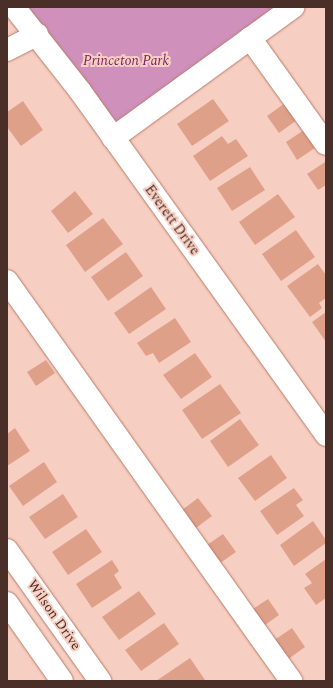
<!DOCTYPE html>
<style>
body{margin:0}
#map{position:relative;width:333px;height:688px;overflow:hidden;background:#f7cfc2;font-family:Spectral,serif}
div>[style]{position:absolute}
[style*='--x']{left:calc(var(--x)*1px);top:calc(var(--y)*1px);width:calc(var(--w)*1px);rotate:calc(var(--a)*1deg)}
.green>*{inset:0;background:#cf90bb}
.building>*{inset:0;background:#dfa08a}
.roads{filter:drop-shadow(0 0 1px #b97d69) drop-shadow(0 0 1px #b97d69)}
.minor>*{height:22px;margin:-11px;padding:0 11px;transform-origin:11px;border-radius:11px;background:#fff}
span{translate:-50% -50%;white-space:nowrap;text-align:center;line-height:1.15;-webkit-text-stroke:4px #f7cfc2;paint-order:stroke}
.park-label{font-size:14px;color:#792464;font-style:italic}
.street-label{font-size:14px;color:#492f27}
.frame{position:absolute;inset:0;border:8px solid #492f27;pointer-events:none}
</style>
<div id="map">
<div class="green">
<div style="clip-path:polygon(15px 7px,293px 7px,113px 138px)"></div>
</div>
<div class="building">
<div style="clip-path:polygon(213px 99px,229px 121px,192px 146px,177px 124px)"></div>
<div style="clip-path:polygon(23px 101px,43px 130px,21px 146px,7px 127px,7px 112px)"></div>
<div style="clip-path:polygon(285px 103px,297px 120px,279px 133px,267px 116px)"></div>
<div style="clip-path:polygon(304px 130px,315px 148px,297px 160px,286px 142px)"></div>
<div style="clip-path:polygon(222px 136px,228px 144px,236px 139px,248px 156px,210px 181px,193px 156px)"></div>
<div style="clip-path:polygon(325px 162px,326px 185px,318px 190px,307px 174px)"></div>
<div style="clip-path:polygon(250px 167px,265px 190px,232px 211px,217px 188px)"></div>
<div style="clip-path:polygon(75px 191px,93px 214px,68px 233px,51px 211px)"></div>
<div style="clip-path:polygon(278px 194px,295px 217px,255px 245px,239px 222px)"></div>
<div style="clip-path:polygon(103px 218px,123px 244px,85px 272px,66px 245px)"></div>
<div style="clip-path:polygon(296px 230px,315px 257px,281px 281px,262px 254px)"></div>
<div style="clip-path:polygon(126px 252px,143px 276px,108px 301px,91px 277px)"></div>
<div style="clip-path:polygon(318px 264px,326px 275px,326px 298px,319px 303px,322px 308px,310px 317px,287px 286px)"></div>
<div style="clip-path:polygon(151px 287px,166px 309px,129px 334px,114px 313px)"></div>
<div style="clip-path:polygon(326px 312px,326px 342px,312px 322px)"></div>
<div style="clip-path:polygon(175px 318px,191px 342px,159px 363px,153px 353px,146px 356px,137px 343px)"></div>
<div style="clip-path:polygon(195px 353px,212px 377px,181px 399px,163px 375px)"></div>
<div style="clip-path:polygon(46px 360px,55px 373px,36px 386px,27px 372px)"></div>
<div style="clip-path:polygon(220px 384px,241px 413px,202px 439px,182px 410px)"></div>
<div style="clip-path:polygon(240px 419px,259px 445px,228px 467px,210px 441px)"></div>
<div style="clip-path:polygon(15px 428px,30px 451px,7px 466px,7px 434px)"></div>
<div style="clip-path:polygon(271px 455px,287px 478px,255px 501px,238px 478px)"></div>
<div style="clip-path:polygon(44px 462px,57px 482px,23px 506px,9px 486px)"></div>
<div style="clip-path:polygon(294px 488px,303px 500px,296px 505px,304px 516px,277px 535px,260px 511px)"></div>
<div style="clip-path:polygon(63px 494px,78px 517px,45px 539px,29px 517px)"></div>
<div style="clip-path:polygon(198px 498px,212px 516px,196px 528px,182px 510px)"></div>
<div style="clip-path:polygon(313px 521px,326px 540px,326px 543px,294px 566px,280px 545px)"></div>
<div style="clip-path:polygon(86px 529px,102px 552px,68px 575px,52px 552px)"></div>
<div style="clip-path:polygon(223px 534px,236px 552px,220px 563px,207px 545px)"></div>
<div style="clip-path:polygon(326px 559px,326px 598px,316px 605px,304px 588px,312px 583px,305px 574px)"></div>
<div style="clip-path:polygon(112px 560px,119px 571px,114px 575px,122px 588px,92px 608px,76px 584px)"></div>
<div style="clip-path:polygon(139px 591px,156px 614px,119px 640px,102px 617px)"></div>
<div style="clip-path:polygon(268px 599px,279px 615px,265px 625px,253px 609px)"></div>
<div style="clip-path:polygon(164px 623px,179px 644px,141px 671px,125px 650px)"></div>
<div style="clip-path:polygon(292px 628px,305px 647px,287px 660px,273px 641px)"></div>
<div style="clip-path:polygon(190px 658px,205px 680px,156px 681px)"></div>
</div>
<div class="roads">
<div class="minor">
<div style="--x:14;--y:7;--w:107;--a:51.8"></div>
<div style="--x:80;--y:91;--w:423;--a:54.4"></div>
<div style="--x:250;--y:38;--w:130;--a:54.4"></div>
<div style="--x:7;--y:50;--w:34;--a:-27"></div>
<div style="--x:113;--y:138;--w:223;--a:-36"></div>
<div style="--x:7;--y:281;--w:491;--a:54.6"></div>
<div style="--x:7;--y:550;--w:161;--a:54.6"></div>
<div style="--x:7;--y:603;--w:95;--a:54.8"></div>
</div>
</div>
<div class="park-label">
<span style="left:126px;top:61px">Princeton Park</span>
</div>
<div class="street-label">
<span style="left:172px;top:220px;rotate:54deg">Everett Drive</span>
<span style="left:54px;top:615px;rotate:55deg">Wilson Drive</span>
</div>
<div class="frame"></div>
</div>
